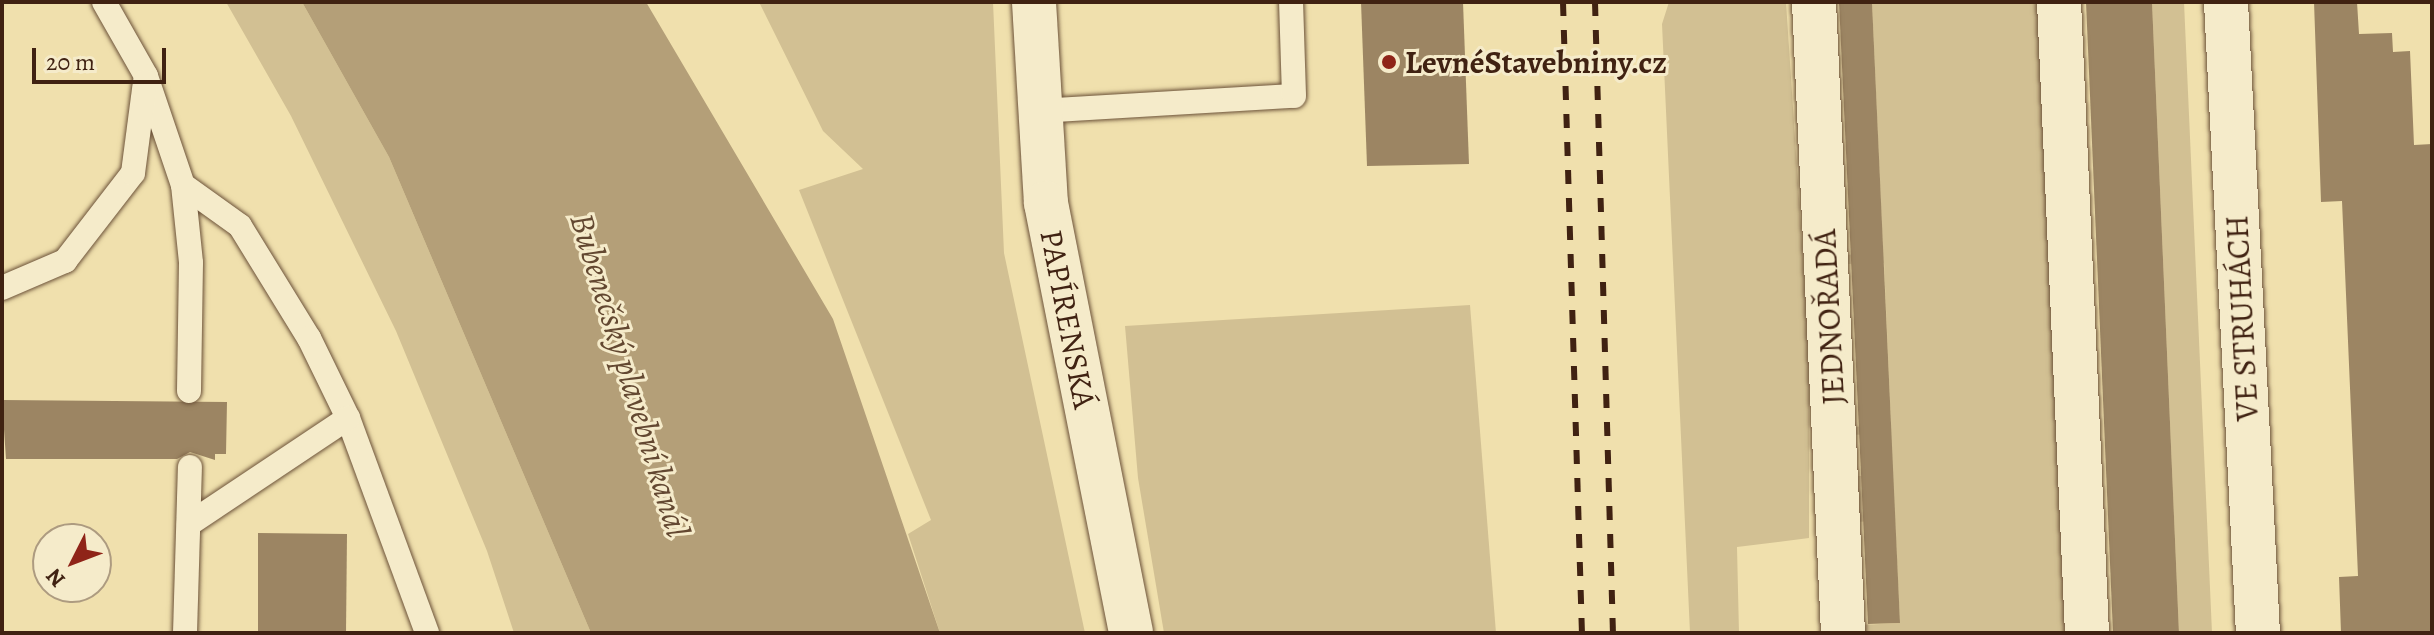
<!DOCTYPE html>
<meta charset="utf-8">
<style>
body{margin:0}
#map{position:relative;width:2434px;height:635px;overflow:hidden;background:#f0e0ad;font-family:Alegreya,serif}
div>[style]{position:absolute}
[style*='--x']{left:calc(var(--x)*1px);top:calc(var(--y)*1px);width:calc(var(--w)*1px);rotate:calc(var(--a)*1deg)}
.green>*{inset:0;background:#d2c093}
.water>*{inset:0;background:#b49f78}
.building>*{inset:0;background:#9c8563}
.roads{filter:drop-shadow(0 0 2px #6c5239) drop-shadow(0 0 2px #6c5239)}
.lane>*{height:24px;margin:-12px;padding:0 12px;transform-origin:12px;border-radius:12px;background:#f5ebca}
.street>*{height:44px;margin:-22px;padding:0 22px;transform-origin:22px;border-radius:22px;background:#f5ebca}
.secondary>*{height:44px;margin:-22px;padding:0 22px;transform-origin:22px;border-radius:22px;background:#f5ebca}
.rail>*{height:6px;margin-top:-3px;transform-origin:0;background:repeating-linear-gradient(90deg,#402212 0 14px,transparent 0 28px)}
.dots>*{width:22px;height:22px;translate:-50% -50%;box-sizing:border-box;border:4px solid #f5ebca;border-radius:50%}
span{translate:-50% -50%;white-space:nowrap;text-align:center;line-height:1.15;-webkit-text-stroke:6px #f5ebca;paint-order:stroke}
.poi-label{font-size:32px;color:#402212;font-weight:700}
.left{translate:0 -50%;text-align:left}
.street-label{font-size:32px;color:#402212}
.water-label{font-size:34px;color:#634831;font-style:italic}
.frame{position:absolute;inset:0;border:4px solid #402212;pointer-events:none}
.north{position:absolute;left:32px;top:523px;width:80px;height:80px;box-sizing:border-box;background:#f5ebca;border:2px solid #ad9b80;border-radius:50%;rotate:228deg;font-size:22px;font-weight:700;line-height:32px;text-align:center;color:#402212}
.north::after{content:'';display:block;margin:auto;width:28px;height:36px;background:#8f2418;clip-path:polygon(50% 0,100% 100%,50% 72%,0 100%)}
.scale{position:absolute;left:32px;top:48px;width:134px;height:36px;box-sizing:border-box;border:4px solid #402212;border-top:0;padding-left:10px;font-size:24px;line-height:28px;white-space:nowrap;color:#402212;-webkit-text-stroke:6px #f5ebca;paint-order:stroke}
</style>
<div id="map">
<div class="green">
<div style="clip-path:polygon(226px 2px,302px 2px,389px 157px,591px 633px,514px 633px,487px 551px,396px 331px,291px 116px)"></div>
<div style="clip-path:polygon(759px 2px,993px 2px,1004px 253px,1085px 633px,940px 633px,908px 534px,931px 520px,799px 190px,863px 169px,823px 131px)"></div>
<div style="clip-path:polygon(1669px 2px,1786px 2px,1809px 350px,1809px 538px,1737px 547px,1739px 633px,1690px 633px,1662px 24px)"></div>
<div style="clip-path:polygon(evenodd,1872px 2px,2043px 2px,2072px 633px,1852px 633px,1845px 255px,1883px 253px,1872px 2px,1884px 263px,1891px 425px,1852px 427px,1846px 264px,1884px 263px,1872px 2px,1872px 434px,1873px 476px,1853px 476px,1851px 435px,1872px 434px,1872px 2px,1895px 520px,1900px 623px,1859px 625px,1855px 522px,1895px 520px)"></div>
<div style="clip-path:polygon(2152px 2px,2184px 2px,2212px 633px,2179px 633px)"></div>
<div style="clip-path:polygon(1470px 305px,1496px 633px,1164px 633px,1138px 478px,1125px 326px)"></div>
</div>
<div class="water">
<div style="clip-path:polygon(302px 2px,646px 2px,833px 319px,940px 633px,591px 633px,389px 157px)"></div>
</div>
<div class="building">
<div style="clip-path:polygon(1361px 2px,1463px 2px,1469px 164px,1367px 166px)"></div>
<div style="clip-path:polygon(1839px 2px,1872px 2px,1900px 623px,1868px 624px)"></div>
<div style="clip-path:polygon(2086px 2px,2152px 2px,2179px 633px,2113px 633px)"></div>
<div style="clip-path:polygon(2314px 2px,2357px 2px,2359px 34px,2392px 33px,2393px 52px,2410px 51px,2414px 145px,2432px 144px,2432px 633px,2341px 633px,2339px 577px,2358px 576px,2350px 388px,2342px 201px,2321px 202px)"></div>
<div style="clip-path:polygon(2px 400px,227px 402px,226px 454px,215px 454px,215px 460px,190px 452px,177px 459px,6px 459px)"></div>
<div style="clip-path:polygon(258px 533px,347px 534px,346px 633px,258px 633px)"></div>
</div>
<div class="roads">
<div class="lane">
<div style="--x:104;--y:2;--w:85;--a:60.4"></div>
<div style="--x:146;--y:76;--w:115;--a:71.3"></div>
<div style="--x:183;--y:185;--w:78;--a:84.1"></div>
<div style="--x:191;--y:263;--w:128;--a:90.9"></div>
<div style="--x:1038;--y:111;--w:256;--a:-3.4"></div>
<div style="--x:1294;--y:96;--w:94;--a:-91.8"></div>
<div style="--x:183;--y:185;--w:70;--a:35.7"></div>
<div style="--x:240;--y:226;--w:132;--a:58.4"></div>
<div style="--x:309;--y:338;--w:89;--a:64"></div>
<div style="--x:348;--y:418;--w:229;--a:69.8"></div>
<div style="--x:2;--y:288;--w:69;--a:-23.2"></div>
<div style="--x:65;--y:261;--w:111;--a:-52.3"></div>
<div style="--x:133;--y:173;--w:92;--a:-82.5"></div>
<div style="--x:189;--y:524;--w:191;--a:-33.7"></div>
<div style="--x:185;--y:633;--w:166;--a:-88.3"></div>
</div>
<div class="street">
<div style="--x:1814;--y:2;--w:632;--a:87.37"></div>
<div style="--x:2059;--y:2;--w:632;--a:87.46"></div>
<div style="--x:2226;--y:2;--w:632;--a:87.1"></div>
</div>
<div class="secondary">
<div style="--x:1034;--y:2;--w:201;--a:86.6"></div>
<div style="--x:1046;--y:203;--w:438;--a:78.8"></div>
</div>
</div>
<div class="rail">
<div style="--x:1563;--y:2;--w:631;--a:88.28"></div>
<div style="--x:1595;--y:2;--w:631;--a:88.37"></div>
</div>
<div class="dots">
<div style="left:1389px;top:62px;background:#8f2418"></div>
</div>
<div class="poi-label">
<span class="left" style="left:1405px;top:62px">LevnéStavebniny.cz</span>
</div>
<div class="street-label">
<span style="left:1829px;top:317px;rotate:-93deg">JEDNOŘADÁ</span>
<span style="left:2242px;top:318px;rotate:-93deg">VE STRUHÁCH</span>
<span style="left:1068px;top:319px;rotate:79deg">PAPÍRENSKÁ</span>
</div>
<div class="water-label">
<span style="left:630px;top:375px;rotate:73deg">Bubenečský plavební kanál</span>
</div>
<div class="frame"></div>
<div class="north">N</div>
<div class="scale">20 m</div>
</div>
